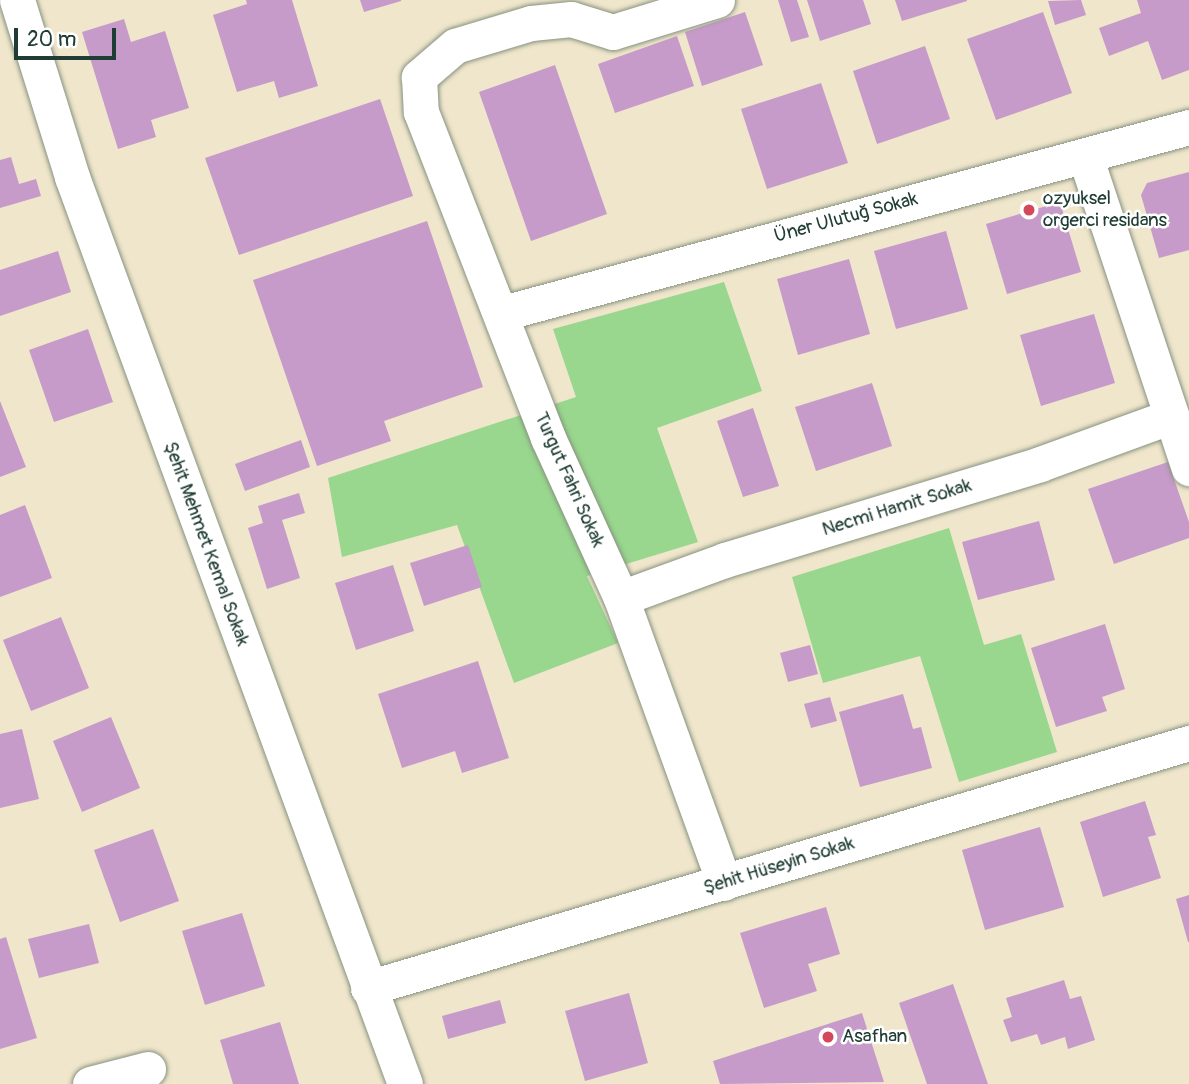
<!DOCTYPE html>
<meta charset="utf-8">
<style>
body{margin:0}
#map{position:relative;width:1189px;height:1084px;overflow:hidden;background:#efe6cb;font-family:Pangolin,sans-serif}
div>[style]{position:absolute}
[style*='--x']{left:calc(var(--x)*1px);top:calc(var(--y)*1px);width:calc(var(--w)*1px);rotate:calc(var(--a)*1deg)}
.green>*{inset:0;background:#98d78d}
.building>*{inset:0;background:#c69bc9}
.roads{filter:drop-shadow(0 0 2px #879280) drop-shadow(0 0 2px #879280)}
.minor>*{height:35px;margin:-17.5px;padding:0 17.5px;transform-origin:17.5px;border-radius:17.5px;background:#fff}
.dots>*{width:19px;height:19px;translate:-50% -50%;box-sizing:border-box;border:4px solid #fff;border-radius:50%}
span{translate:-50% -50%;white-space:nowrap;text-align:center;line-height:1.15;-webkit-text-stroke:5px #fff;paint-order:stroke}
.poi-label{font-size:19px;color:#1f3d34}
.left{translate:0 -50%;text-align:left}
.street-label{font-size:19px;color:#1f3d34}
.scale{position:absolute;left:14px;top:28px;width:102px;height:32px;box-sizing:border-box;border:4px solid #1f3d34;border-top:0;padding-left:9px;font-size:21px;line-height:24px;white-space:nowrap;color:#1f3d34;-webkit-text-stroke:5px #fff;paint-order:stroke}
</style>
<div id="map">
<div class="green">
<div style="clip-path:polygon(724px 282px,762px 391px,657px 428px,698px 542px,587px 576px,618px 643px,514px 683px,457px 525px,342px 557px,328px 478px,576px 397px,553px 329px)"></div>
<div style="clip-path:polygon(949px 528px,984px 645px,1021px 634px,1057px 752px,959px 782px,920px 656px,823px 683px,792px 577px)"></div>
</div>
<div class="building">
<div style="clip-path:polygon(246px 0,292px 0,318px 86px,279px 98px,274px 81px,237px 92px,213px 15px,247px 4px)"></div>
<div style="clip-path:polygon(360px 0,401px 0,401px 1px,364px 12px)"></div>
<div style="clip-path:polygon(778px 0,797px 0,809px 37px,791px 42px)"></div>
<div style="clip-path:polygon(807px 0,863px 0,871px 24px,820px 41px)"></div>
<div style="clip-path:polygon(895px 0,967px 0,967px 1px,902px 21px)"></div>
<div style="clip-path:polygon(1081px 0,1086px 15px,1055px 25px,1048px 1px)"></div>
<div style="clip-path:polygon(1137px 0,1189px 0,1189px 70px,1162px 80px,1148px 41px,1109px 56px,1099px 28px,1141px 13px)"></div>
<div style="clip-path:polygon(745px 12px,763px 65px,702px 86px,685px 32px)"></div>
<div style="clip-path:polygon(1043px 12px,1072px 93px,996px 120px,967px 39px)"></div>
<div style="clip-path:polygon(124px 19px,131px 42px,165px 31px,189px 108px,151px 120px,156px 137px,118px 149px,82px 32px)"></div>
<div style="clip-path:polygon(677px 36px,694px 86px,615px 113px,598px 64px)"></div>
<div style="clip-path:polygon(925px 46px,950px 119px,877px 144px,853px 71px)"></div>
<div style="clip-path:polygon(555px 65px,607px 214px,531px 241px,479px 92px)"></div>
<div style="clip-path:polygon(821px 83px,848px 163px,767px 189px,741px 109px)"></div>
<div style="clip-path:polygon(380px 99px,413px 196px,239px 255px,205px 158px)"></div>
<div style="clip-path:polygon(11px 157px,19px 184px,36px 179px,41px 196px,0 208px,0 160px)"></div>
<div style="clip-path:polygon(1189px 172px,1189px 250px,1159px 258px,1141px 195px,1147px 183px)"></div>
<div style="clip-path:polygon(1060px 202px,1081px 272px,1007px 294px,986px 224px)"></div>
<div style="clip-path:polygon(427px 221px,483px 387px,384px 421px,391px 441px,317px 466px,253px 280px)"></div>
<div style="clip-path:polygon(946px 231px,968px 309px,896px 329px,874px 251px)"></div>
<div style="clip-path:polygon(58px 251px,71px 292px,0 316px,0 270px)"></div>
<div style="clip-path:polygon(849px 259px,870px 334px,798px 355px,777px 279px)"></div>
<div style="clip-path:polygon(1094px 314px,1115px 383px,1041px 406px,1020px 335px)"></div>
<div style="clip-path:polygon(88px 329px,113px 402px,54px 422px,29px 350px)"></div>
<div style="clip-path:polygon(872px 383px,892px 446px,816px 471px,795px 407px)"></div>
<div style="clip-path:polygon(0 401px,26px 467px,0 477px)"></div>
<div style="clip-path:polygon(753px 408px,779px 486px,743px 497px,717px 421px)"></div>
<div style="clip-path:polygon(301px 440px,310px 467px,245px 491px,235px 464px)"></div>
<div style="clip-path:polygon(1168px 462px,1189px 522px,1189px 538px,1114px 564px,1088px 489px)"></div>
<div style="clip-path:polygon(299px 493px,305px 513px,282px 520px,300px 578px,267px 589px,248px 528px,263px 523px,258px 506px)"></div>
<div style="clip-path:polygon(25px 505px,52px 578px,0 597px,0 515px)"></div>
<div style="clip-path:polygon(1039px 521px,1055px 580px,978px 600px,962px 542px)"></div>
<div style="clip-path:polygon(468px 545px,482px 587px,424px 606px,410px 563px)"></div>
<div style="clip-path:polygon(393px 565px,414px 631px,356px 650px,335px 583px)"></div>
<div style="clip-path:polygon(61px 617px,89px 688px,31px 711px,3px 640px)"></div>
<div style="clip-path:polygon(1105px 624px,1125px 689px,1102px 697px,1107px 711px,1056px 727px,1031px 648px)"></div>
<div style="clip-path:polygon(810px 645px,818px 674px,788px 682px,780px 653px)"></div>
<div style="clip-path:polygon(478px 661px,509px 758px,462px 773px,455px 751px,402px 768px,378px 694px)"></div>
<div style="clip-path:polygon(903px 694px,913px 729px,921px 727px,932px 768px,860px 787px,839px 712px)"></div>
<div style="clip-path:polygon(830px 697px,837px 721px,811px 728px,804px 704px)"></div>
<div style="clip-path:polygon(111px 717px,140px 788px,82px 812px,53px 741px)"></div>
<div style="clip-path:polygon(22px 729px,39px 799px,0 808px,0 734px)"></div>
<div style="clip-path:polygon(1145px 801px,1156px 835px,1148px 837px,1161px 878px,1103px 897px,1080px 822px)"></div>
<div style="clip-path:polygon(1040px 827px,1064px 907px,985px 930px,962px 850px)"></div>
<div style="clip-path:polygon(153px 829px,179px 901px,120px 922px,94px 850px)"></div>
<div style="clip-path:polygon(1189px 895px,1189px 942px,1188px 942px,1176px 899px)"></div>
<div style="clip-path:polygon(826px 907px,840px 954px,808px 964px,817px 991px,764px 1008px,740px 933px)"></div>
<div style="clip-path:polygon(242px 913px,265px 986px,205px 1005px,182px 931px)"></div>
<div style="clip-path:polygon(89px 924px,99px 963px,39px 978px,28px 939px)"></div>
<div style="clip-path:polygon(6px 937px,37px 1038px,0 1049px,0 939px)"></div>
<div style="clip-path:polygon(1064px 980px,1070px 999px,1081px 996px,1095px 1040px,1068px 1049px,1065px 1037px,1041px 1045px,1037px 1034px,1011px 1042px,1003px 1020px,1012px 1017px,1006px 998px)"></div>
<div style="clip-path:polygon(953px 984px,988px 1084px,927px 1084px,899px 1003px)"></div>
<div style="clip-path:polygon(629px 993px,648px 1063px,585px 1081px,565px 1011px)"></div>
<div style="clip-path:polygon(500px 1000px,506px 1023px,448px 1039px,442px 1016px)"></div>
<div style="clip-path:polygon(862px 1013px,884px 1082px,720px 1084px,713px 1061px)"></div>
<div style="clip-path:polygon(280px 1022px,299px 1084px,233px 1084px,220px 1040px)"></div>
</div>
<div class="roads">
<div class="minor">
<div style="--x:17;--y:0;--w:185;--a:72.7"></div>
<div style="--x:72;--y:177;--w:966;--a:69.84"></div>
<div style="--x:717;--y:0;--w:109;--a:162.9"></div>
<div style="--x:613;--y:32;--w:44;--a:-162.8"></div>
<div style="--x:571;--y:19;--w:40;--a:174.3"></div>
<div style="--x:531;--y:23;--w:79;--a:163.2"></div>
<div style="--x:455;--y:46;--w:48;--a:139.3"></div>
<div style="--x:419;--y:77;--w:35;--a:87"></div>
<div style="--x:421;--y:112;--w:350;--a:68.7"></div>
<div style="--x:548;--y:438;--w:176;--a:65.5"></div>
<div style="--x:621;--y:598;--w:303;--a:70.1"></div>
<div style="--x:1085;--y:156;--w:329;--a:71.6"></div>
<div style="--x:503;--y:313;--w:711;--a:-15.17"></div>
<div style="--x:621;--y:598;--w:111;--a:-20.1"></div>
<div style="--x:725;--y:560;--w:329;--a:-16.9"></div>
<div style="--x:1040;--y:464;--w:140;--a:-20"></div>
<div style="--x:368;--y:988;--w:857;--a:-16.62"></div>
<div style="--x:90;--y:1084;--w:60;--a:-14.5"></div>
</div>
</div>
<div class="dots">
<div style="left:1029px;top:210px;background:#d1495b"></div>
<div style="left:828px;top:1037px;background:#d1495b"></div>
</div>
<div class="poi-label">
<span class="left" style="left:1043px;top:210px">ozyuksel<br>orgerci residans</span>
<span class="left" style="left:842px;top:1037px">Asafhan</span>
</div>
<div class="street-label">
<span style="left:846px;top:218px;rotate:-15deg">Üner Ulutuğ Sokak</span>
<span style="left:569px;top:480px;rotate:66deg">Turgut Fahri Sokak</span>
<span style="left:897px;top:508px;rotate:-17deg">Necmi Hamit Sokak</span>
<span style="left:206px;top:544px;rotate:70deg">Şehit Mehmet Kemal Sokak</span>
<span style="left:779px;top:866px;rotate:-17deg">Şehit Hüseyin Sokak</span>
</div>
<div class="scale">20 m</div>
</div>
